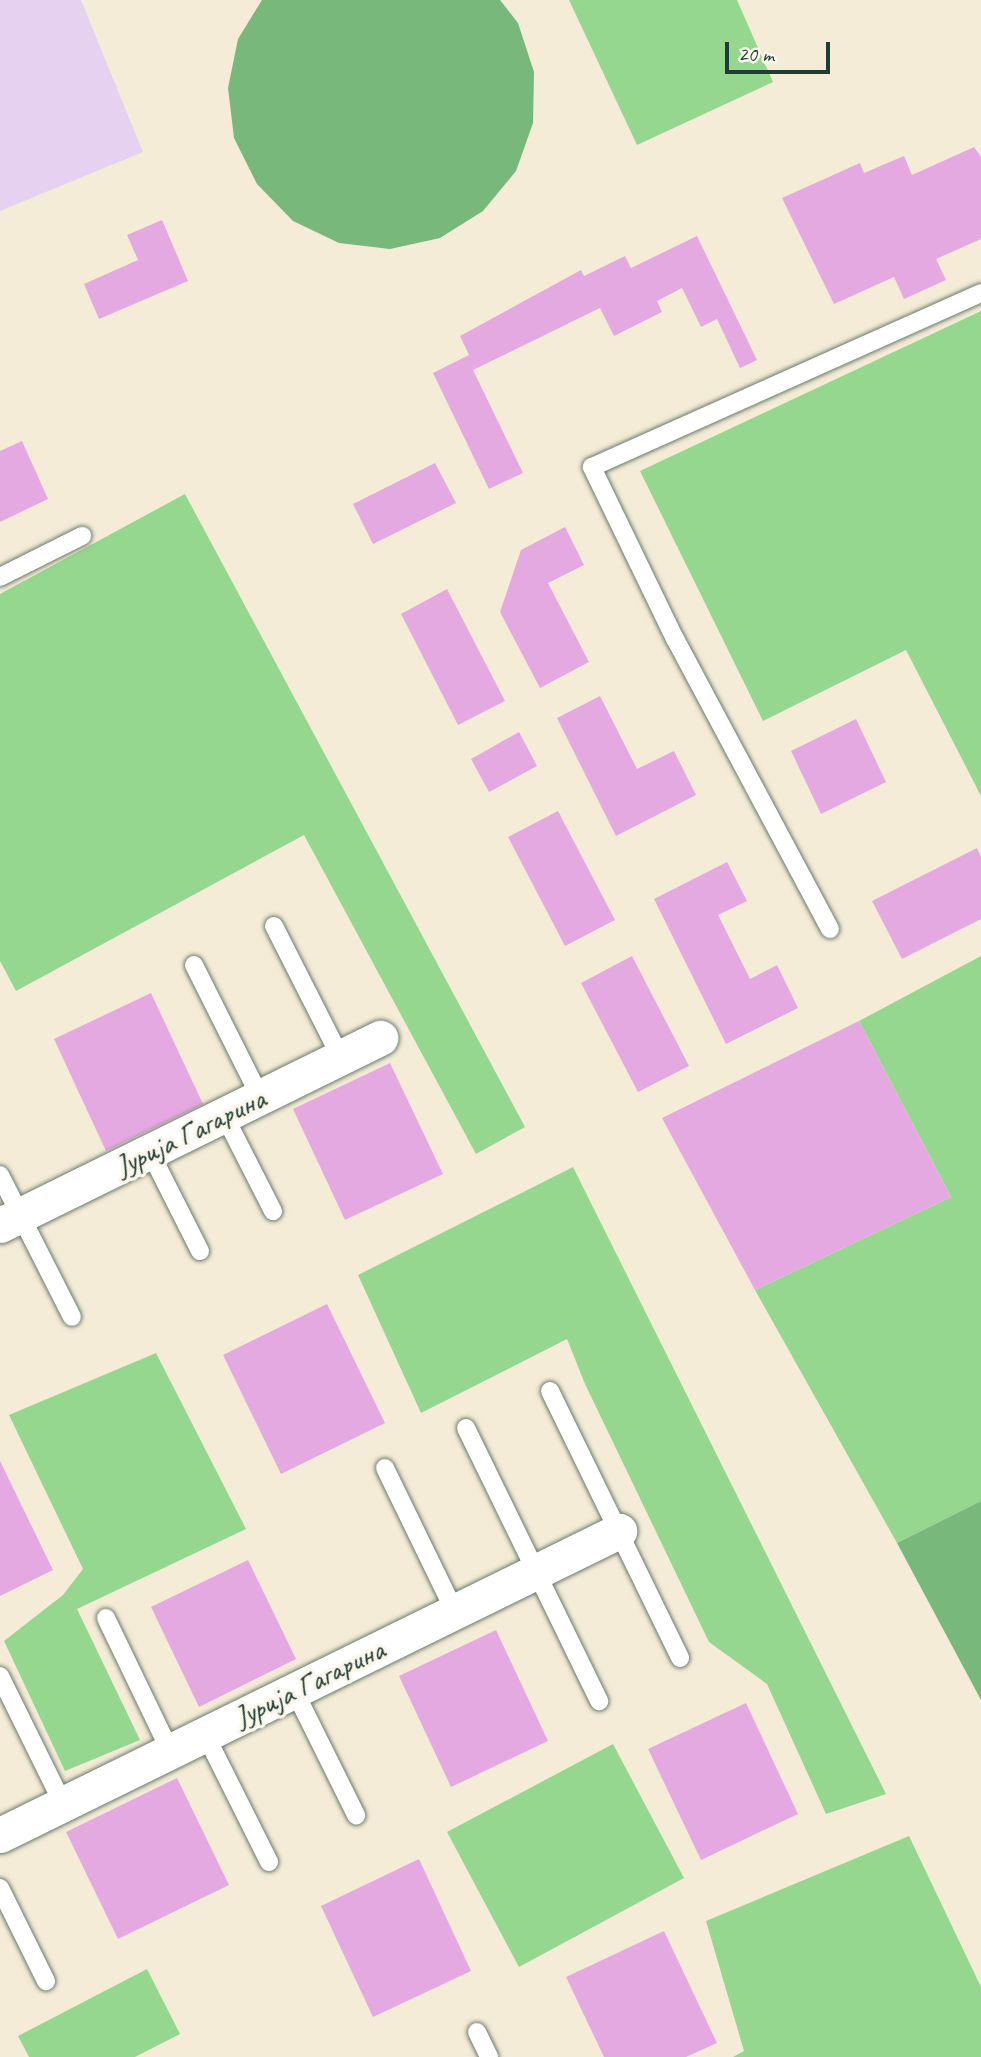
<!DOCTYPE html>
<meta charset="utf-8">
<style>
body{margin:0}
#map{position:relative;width:981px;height:2057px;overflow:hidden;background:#f4ecd6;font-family:Caveat,sans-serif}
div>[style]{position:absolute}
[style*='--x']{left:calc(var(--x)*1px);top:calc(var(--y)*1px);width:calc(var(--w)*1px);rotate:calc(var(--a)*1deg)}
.built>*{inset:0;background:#e6d2f0}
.green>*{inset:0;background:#95d78f}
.forest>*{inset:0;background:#78b87a}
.building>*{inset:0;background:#e5a9e2}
.roads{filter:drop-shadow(0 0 2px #6a7a6d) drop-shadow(0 0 2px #6a7a6d)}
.lane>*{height:18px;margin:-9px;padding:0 9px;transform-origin:9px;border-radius:9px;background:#fff}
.street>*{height:35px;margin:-17.5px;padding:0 17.5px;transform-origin:17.5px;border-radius:17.5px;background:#fff}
span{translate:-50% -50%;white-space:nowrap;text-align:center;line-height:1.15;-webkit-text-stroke:7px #fbf7ec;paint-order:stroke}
.street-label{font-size:30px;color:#1f3d34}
.scale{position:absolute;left:725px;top:42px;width:105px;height:32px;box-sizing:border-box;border:4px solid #1f3d34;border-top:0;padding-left:9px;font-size:21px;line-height:24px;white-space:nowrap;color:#1f3d34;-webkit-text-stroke:5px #fbf7ec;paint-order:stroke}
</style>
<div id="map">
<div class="built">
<div style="clip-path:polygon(0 0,81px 0,143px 152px,0 211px)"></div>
</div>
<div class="green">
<div style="clip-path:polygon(569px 0,737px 0,773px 82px,637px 145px)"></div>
<div style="clip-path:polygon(981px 311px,981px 796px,906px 650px,763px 721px,640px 471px)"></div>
<div style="clip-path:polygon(185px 494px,525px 1127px,476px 1154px,304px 835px,16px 991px,0 961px,0 594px)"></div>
<div style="clip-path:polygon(981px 956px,981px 1501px,897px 1543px,755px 1290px,951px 1197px,859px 1021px)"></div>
<div style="clip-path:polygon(573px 1167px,886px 1794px,826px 1814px,767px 1684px,709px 1642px,585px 1384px,567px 1339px,421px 1413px,358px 1275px)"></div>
<div style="clip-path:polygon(156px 1353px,246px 1529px,77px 1609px,140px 1740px,65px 1771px,4px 1641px,63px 1595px,83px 1569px,9px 1415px)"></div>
<div style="clip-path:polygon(613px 1744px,684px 1878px,519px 1967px,447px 1832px)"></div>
<div style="clip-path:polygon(909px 1836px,981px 1987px,981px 2057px,733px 2057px,744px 2051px,706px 1921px)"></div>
<div style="clip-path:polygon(147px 1969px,180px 2034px,135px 2057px,29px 2057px,18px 2036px)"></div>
</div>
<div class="forest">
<div style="clip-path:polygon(262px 0,500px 0,518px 23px,534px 72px,533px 123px,516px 171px,483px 211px,440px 238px,390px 249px,339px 243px,293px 221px,257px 184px,234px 138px,228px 88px,238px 39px)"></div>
<div style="clip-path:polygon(981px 1501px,981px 1700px,897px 1543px)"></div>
</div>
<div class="building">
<div style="clip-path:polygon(974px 147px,981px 157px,981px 239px,936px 259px,946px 280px,904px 299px,894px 277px,834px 304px,782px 198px,860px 163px,864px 173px,904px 156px,912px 175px)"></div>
<div style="clip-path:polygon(162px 220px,188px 281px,99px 319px,84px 284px,138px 260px,127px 235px)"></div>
<div style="clip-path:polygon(697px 236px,757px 360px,740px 368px,717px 319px,701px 327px,682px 288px,657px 301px,662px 312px,614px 336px,600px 308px,473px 370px,523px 473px,489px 489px,433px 373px,469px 355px,460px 336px,581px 270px,584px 276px,625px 256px,631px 268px)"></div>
<div style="clip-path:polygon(22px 441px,48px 499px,0 522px,0 451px)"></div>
<div style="clip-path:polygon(435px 463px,456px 503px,373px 544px,353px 504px)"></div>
<div style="clip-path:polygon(565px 527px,584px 565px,548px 583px,589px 662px,540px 688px,500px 612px,521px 550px)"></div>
<div style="clip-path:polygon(447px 589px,505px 701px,458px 725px,401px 614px)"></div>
<div style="clip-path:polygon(600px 696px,637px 769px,674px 751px,696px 795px,616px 836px,557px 718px)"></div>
<div style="clip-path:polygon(856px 719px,886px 782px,821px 814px,791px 751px)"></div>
<div style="clip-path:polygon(519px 732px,537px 766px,489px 792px,471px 759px)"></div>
<div style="clip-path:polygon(558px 811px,615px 920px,565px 946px,508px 837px)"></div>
<div style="clip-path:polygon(977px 848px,981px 857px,981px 919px,902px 959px,872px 901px)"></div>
<div style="clip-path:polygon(727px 862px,747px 901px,718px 915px,750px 979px,777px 965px,798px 1008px,726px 1044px,654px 899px)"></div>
<div style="clip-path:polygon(632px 956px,689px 1066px,638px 1092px,581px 983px)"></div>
<div style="clip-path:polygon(151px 993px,203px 1104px,106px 1151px,54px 1039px)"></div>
<div style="clip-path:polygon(859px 1021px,951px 1197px,755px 1290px,662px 1118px)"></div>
<div style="clip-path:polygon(390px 1063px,443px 1174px,345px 1220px,293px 1109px)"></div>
<div style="clip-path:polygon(327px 1304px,385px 1423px,281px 1474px,223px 1355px)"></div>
<div style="clip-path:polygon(0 1461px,53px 1570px,0 1596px)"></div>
<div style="clip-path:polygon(248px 1560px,296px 1659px,199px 1707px,151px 1607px)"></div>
<div style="clip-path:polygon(496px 1630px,548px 1741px,451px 1787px,399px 1676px)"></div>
<div style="clip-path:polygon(746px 1703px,798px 1814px,701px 1860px,648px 1749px)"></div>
<div style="clip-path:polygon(177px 1778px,229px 1885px,118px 1939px,66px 1832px)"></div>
<div style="clip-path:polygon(419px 1859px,471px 1971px,373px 2017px,321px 1906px)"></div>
<div style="clip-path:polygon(664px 1931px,717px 2043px,686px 2057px,604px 2057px,566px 1977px)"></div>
</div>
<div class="roads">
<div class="lane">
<div style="--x:0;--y:577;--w:92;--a:-26.6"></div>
<div style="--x:274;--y:926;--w:148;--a:63.1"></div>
<div style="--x:830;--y:929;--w:329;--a:-118.1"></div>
<div style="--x:675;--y:639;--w:191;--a:-115.8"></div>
<div style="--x:592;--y:467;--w:426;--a:-24.1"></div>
<div style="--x:194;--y:965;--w:148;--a:63.4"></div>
<div style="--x:224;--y:1115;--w:108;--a:63"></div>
<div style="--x:150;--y:1152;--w:111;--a:63.2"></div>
<div style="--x:0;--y:1175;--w:159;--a:63.1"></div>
<div style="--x:550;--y:1391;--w:297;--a:64"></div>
<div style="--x:466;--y:1428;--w:304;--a:64"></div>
<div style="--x:385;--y:1468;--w:160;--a:64.1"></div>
<div style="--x:106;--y:1618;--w:148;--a:64.3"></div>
<div style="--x:0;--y:1676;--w:143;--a:63.8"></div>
<div style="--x:294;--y:1690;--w:140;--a:63.6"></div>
<div style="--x:205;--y:1734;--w:143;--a:63.4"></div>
<div style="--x:0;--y:1888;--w:104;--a:63.7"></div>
<div style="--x:477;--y:2032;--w:28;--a:64"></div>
</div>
<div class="street">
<div style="--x:0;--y:1225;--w:424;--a:-26.2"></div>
<div style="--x:0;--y:1835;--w:690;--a:-26.16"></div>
</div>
</div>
<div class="street-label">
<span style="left:190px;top:1132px;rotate:-26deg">Јурија Гагарина</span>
<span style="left:309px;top:1683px;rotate:-26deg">Јурија Гагарина</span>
</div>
<div class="scale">20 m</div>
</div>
